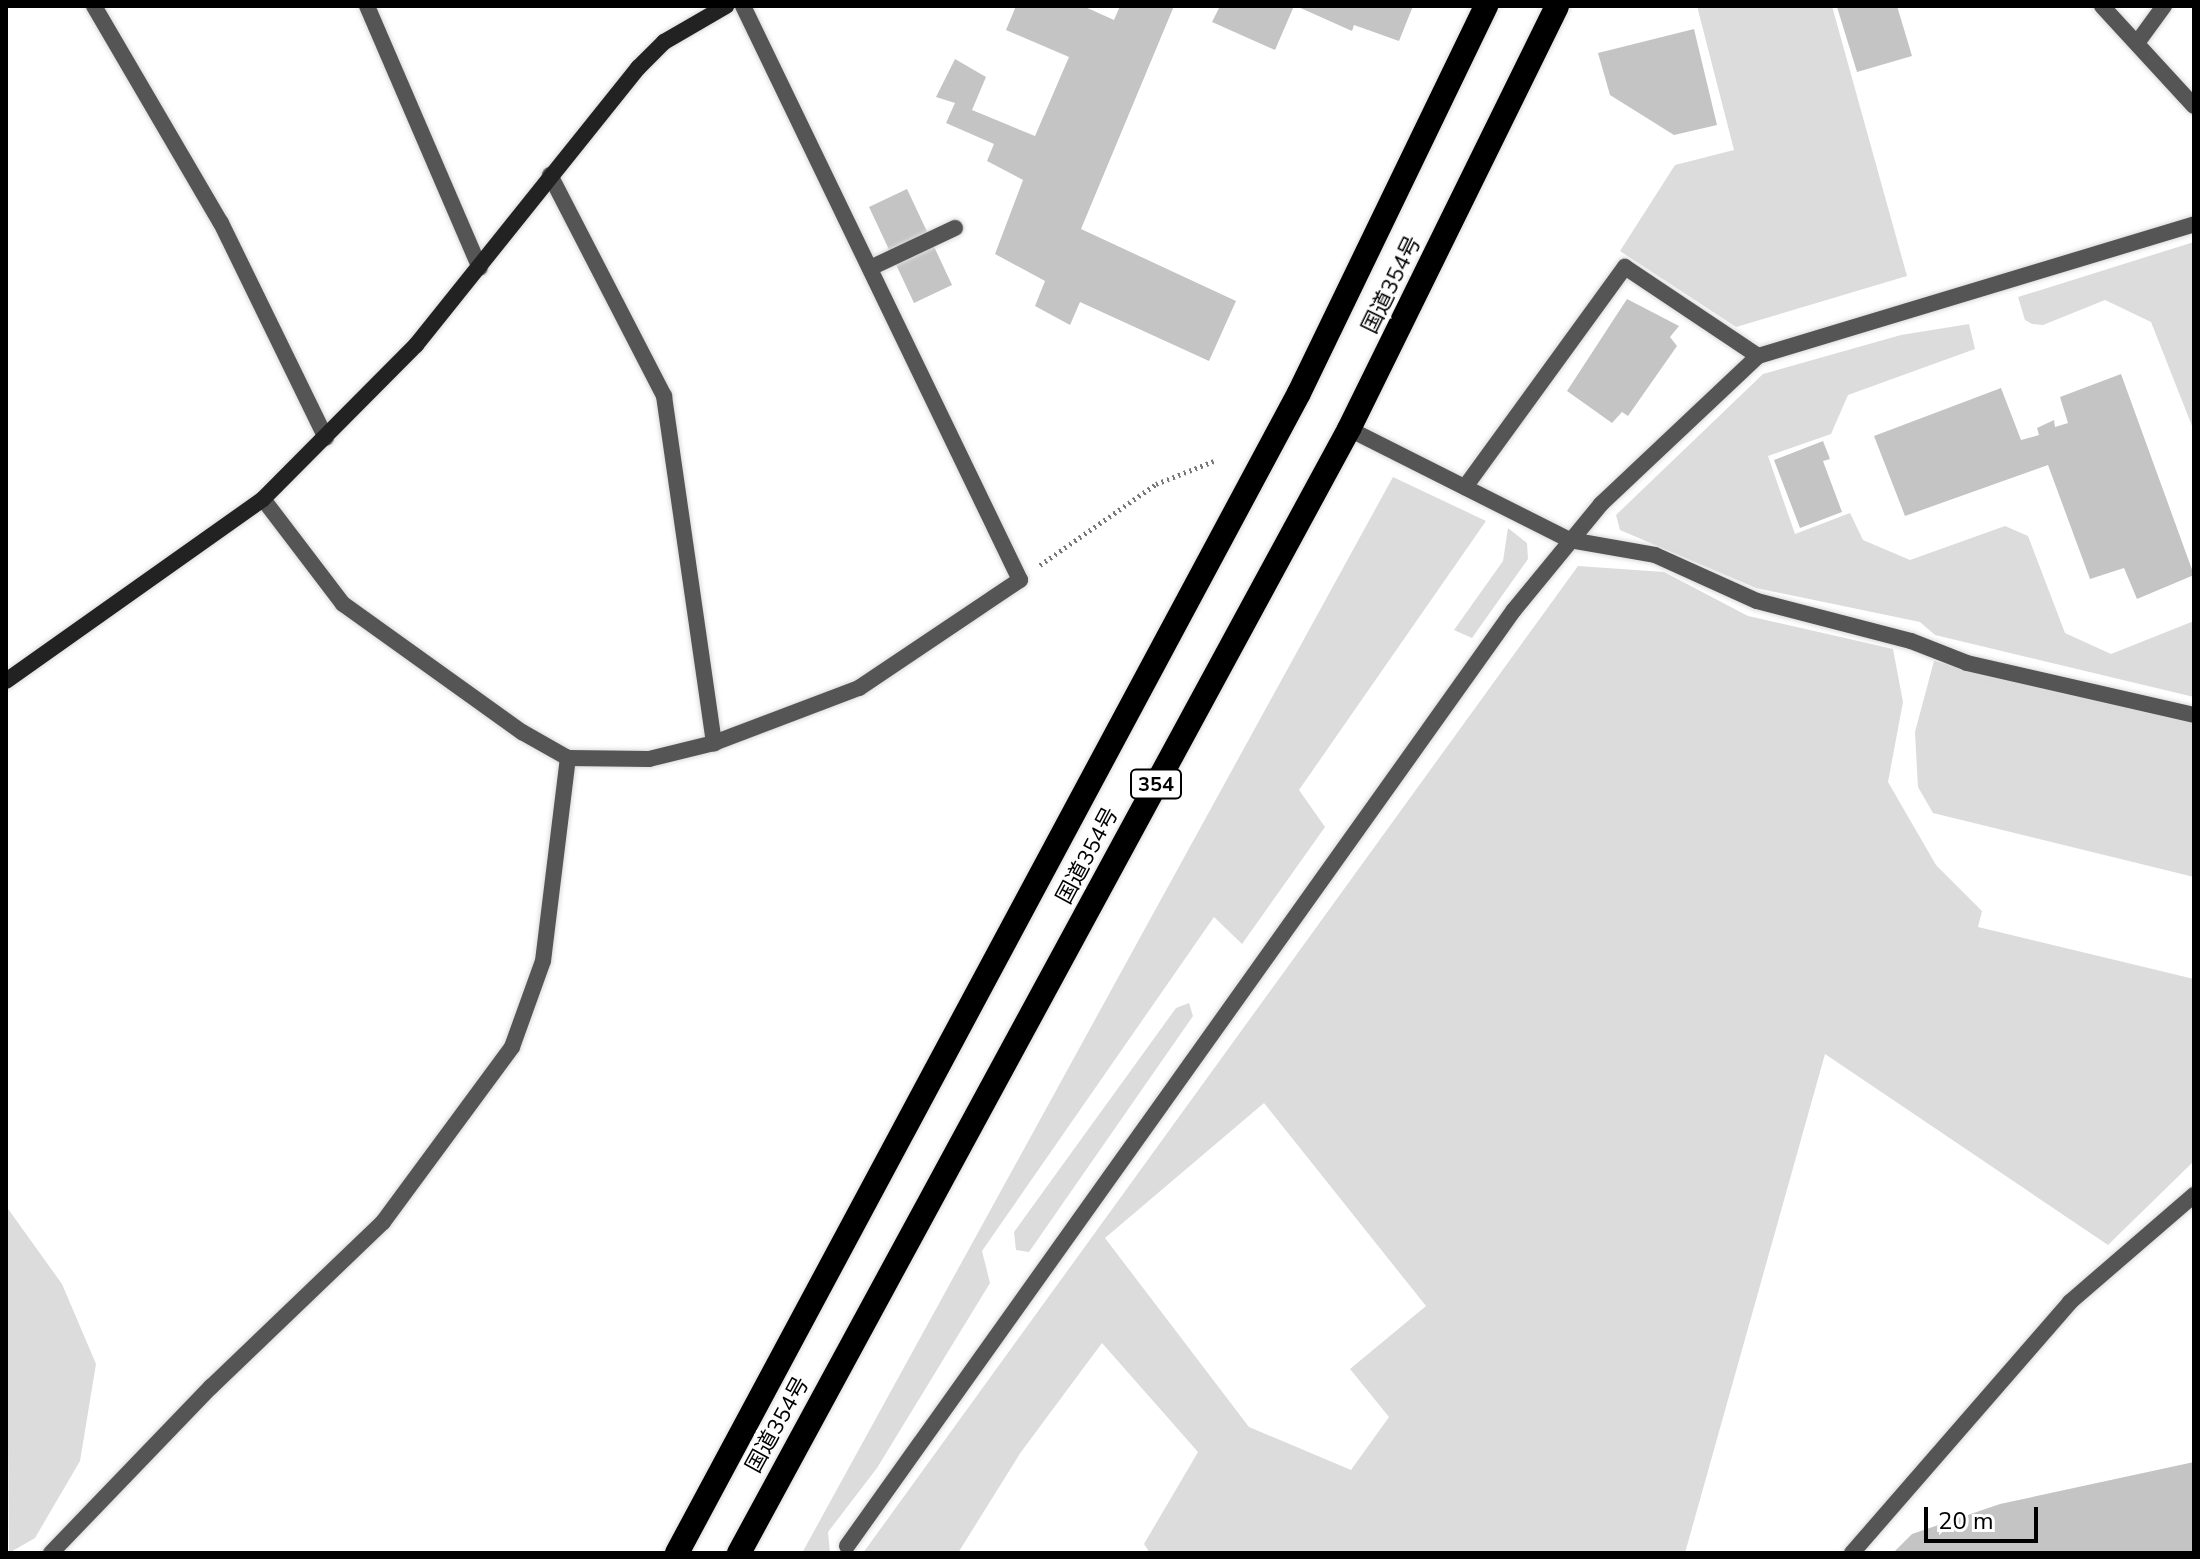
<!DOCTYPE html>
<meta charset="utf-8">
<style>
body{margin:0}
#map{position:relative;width:2200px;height:1559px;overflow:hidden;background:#fff;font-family:"Nunito Sans","Noto Sans JP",sans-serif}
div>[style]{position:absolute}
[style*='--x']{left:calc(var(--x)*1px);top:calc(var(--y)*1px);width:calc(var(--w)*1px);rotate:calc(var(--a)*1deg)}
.green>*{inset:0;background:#dcdcdc}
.building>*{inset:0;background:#c4c4c4}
.path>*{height:5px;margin-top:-2.5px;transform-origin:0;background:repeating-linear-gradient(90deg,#777 0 2px,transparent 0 6px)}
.roads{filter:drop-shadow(0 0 2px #dbdbdb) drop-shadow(0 0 2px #dbdbdb)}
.lane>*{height:16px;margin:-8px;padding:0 8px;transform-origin:8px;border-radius:8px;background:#555}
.street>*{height:16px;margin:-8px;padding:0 8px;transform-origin:8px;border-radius:8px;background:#555}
.secondary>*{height:16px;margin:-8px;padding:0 8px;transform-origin:8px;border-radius:8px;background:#222}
.highway>*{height:24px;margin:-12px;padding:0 12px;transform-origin:12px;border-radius:12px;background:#000}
span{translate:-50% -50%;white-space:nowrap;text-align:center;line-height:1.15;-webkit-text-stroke:7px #fff;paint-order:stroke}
.shield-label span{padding:2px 6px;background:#fff;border:2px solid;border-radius:6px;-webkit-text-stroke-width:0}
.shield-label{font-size:20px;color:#000;font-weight:700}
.street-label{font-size:22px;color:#000}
.frame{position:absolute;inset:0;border:8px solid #000;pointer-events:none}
.scale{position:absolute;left:1924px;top:1507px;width:114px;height:36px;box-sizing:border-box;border:4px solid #000;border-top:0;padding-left:10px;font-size:24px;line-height:28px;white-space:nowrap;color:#000;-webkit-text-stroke:6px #fff;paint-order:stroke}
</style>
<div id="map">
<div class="green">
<div style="clip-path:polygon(1697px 6px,1832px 6px,1907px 276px,1736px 327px,1620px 251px,1675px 165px,1734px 150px)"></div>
<div style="clip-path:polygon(2194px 242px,2194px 431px,2151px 322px,2105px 300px,2043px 325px,2032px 324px,2025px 320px,2018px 297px)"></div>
<div style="clip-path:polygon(1969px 324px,1975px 349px,1848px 395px,1831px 434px,1768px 456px,1795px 534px,1850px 513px,1863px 540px,1910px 560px,2005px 526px,2028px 536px,2065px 633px,2111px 654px,2194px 621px,2194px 697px,1935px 635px,1920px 622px,1756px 588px,1620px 530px,1616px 515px,1763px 374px,1901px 335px)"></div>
<div style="clip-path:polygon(1393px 477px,1486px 521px,1299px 790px,1325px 827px,1242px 944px,1214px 917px,982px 1251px,990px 1283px,877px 1468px,828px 1532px,830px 1553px,802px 1553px)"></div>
<div style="clip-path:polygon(1508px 528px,1527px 543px,1528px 559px,1472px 638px,1454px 630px,1503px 561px)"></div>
<div style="clip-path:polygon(evenodd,1578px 566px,1664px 572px,1748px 616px,1893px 649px,1903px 702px,1888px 782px,1936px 865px,1982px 911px,1978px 927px,2194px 979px,2194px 1161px,2108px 1245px,1825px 1054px,1685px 1553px,1150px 1553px,1144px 1544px,1198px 1452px,1102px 1343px,1021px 1452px,958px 1553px,863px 1553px,1578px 566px,1264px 1103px,1426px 1306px,1350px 1369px,1389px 1417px,1351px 1470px,1249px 1427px,1105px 1238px,1264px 1103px)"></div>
<div style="clip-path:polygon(1934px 661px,2194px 721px,2194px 877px,1933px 813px,1918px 787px,1915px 732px)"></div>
<div style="clip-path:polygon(1189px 1003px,1193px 1016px,1029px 1252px,1016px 1250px,1014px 1232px,1176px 1008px)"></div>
<div style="clip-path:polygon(6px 1206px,62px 1284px,96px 1364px,80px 1461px,35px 1538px,9px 1553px)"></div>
</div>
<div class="building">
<div style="clip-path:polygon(1016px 6px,1083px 6px,1114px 20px,1120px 6px,1174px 6px,1081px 229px,1236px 301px,1209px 361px,1080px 302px,1070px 325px,1035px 306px,1045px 281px,995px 254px,1023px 180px,987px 161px,994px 144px,946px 123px,955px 103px,936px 97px,955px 59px,986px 77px,972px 110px,1035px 136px,1069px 57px,1006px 30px)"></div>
<div style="clip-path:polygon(1220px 6px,1294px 6px,1275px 50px,1212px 22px)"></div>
<div style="clip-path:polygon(1296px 6px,1413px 6px,1399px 41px,1354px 25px,1352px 31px)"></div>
<div style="clip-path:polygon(1897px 6px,1912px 56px,1857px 72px,1837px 7px)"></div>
<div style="clip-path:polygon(1694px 29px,1717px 125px,1674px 135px,1610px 95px,1598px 53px)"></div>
<div style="clip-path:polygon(907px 189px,952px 285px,914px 303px,869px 207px)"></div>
<div style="clip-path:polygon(1627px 299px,1679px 326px,1670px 337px,1677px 346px,1628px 416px,1622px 412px,1612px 423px,1567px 391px)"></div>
<div style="clip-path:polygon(2121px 374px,2194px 575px,2137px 599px,2124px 568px,2090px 579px,2048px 465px,1905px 516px,1874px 436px,2001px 388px,2021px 440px,2039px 435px,2037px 428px,2054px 420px,2055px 427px,2068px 423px,2060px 397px)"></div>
<div style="clip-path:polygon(1823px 441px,1830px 459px,1823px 461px,1842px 512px,1800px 528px,1774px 460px)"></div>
<div style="clip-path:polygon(2194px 1462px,2194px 1553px,1893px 1553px,1912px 1534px,2000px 1504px)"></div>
</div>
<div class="path">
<div style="--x:1040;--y:565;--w:141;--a:-34.9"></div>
<div style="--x:1156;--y:484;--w:62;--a:-21.6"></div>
</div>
<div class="roads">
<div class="lane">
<div style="--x:870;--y:268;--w:94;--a:-25.2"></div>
<div style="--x:1465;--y:487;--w:272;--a:-54"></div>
<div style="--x:1625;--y:267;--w:160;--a:33.8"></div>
</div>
<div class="street">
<div style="--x:94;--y:6;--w:251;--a:59.7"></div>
<div style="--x:221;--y:223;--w:239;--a:64"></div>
<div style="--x:367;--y:6;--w:285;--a:66.7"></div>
<div style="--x:2102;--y:6;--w:136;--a:47.4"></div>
<div style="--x:2137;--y:43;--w:46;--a:-53.9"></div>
<div style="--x:550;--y:175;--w:249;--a:62.7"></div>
<div style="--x:664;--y:396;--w:351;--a:81.8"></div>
<div style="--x:1349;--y:429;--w:247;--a:26.7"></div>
<div style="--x:1570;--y:540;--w:86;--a:10"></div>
<div style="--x:1655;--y:555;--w:112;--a:24.3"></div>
<div style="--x:1757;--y:601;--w:159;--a:14.6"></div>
<div style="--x:1911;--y:641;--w:60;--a:21.4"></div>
<div style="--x:1967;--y:663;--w:233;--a:12.9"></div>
<div style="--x:263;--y:499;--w:132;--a:52.7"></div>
<div style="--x:343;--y:604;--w:220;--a:35.6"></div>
<div style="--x:522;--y:732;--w:53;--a:29.5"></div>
<div style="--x:568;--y:758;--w:81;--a:0.7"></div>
<div style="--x:649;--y:759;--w:67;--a:-13.8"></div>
<div style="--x:714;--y:743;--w:155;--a:-20.8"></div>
<div style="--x:859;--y:688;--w:194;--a:-33.9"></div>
<div style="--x:1020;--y:580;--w:637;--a:-115.76"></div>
<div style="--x:847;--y:1546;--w:1149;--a:-54.53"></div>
<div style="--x:1514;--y:610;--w:137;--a:-50.6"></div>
<div style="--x:1601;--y:504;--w:216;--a:-43.3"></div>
<div style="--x:1758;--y:356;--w:456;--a:-16.8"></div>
<div style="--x:51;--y:1553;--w:231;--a:-46.1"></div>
<div style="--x:211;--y:1387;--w:238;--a:-43.8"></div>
<div style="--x:383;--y:1222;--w:217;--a:-53.6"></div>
<div style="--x:512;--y:1047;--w:91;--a:-70.2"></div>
<div style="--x:543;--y:961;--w:205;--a:-83"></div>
<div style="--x:1852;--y:1553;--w:332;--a:-49"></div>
<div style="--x:2070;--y:1302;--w:164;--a:-40.8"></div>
</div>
<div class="secondary">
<div style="--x:6;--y:681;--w:315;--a:-35.3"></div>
<div style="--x:263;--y:499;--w:217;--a:-45.2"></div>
<div style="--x:416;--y:345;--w:355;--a:-51.3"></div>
<div style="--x:638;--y:68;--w:37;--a:-45"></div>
<div style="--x:664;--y:42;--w:72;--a:-30.1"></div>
</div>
<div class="highway">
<div style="--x:677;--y:1553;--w:1316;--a:-61.8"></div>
<div style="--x:1299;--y:393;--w:430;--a:-64.2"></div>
<div style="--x:739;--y:1553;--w:1279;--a:-61.51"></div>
<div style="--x:1349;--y:429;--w:471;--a:-63.8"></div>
</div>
</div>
<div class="shield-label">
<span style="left:1156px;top:784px">354</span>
</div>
<div class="street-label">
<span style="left:1392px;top:285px;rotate:-64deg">国道354号</span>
<span style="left:1088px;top:856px;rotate:-62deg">国道354号</span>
<span style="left:778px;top:1425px;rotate:-61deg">国道354号</span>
</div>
<div class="frame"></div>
<div class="scale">20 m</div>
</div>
